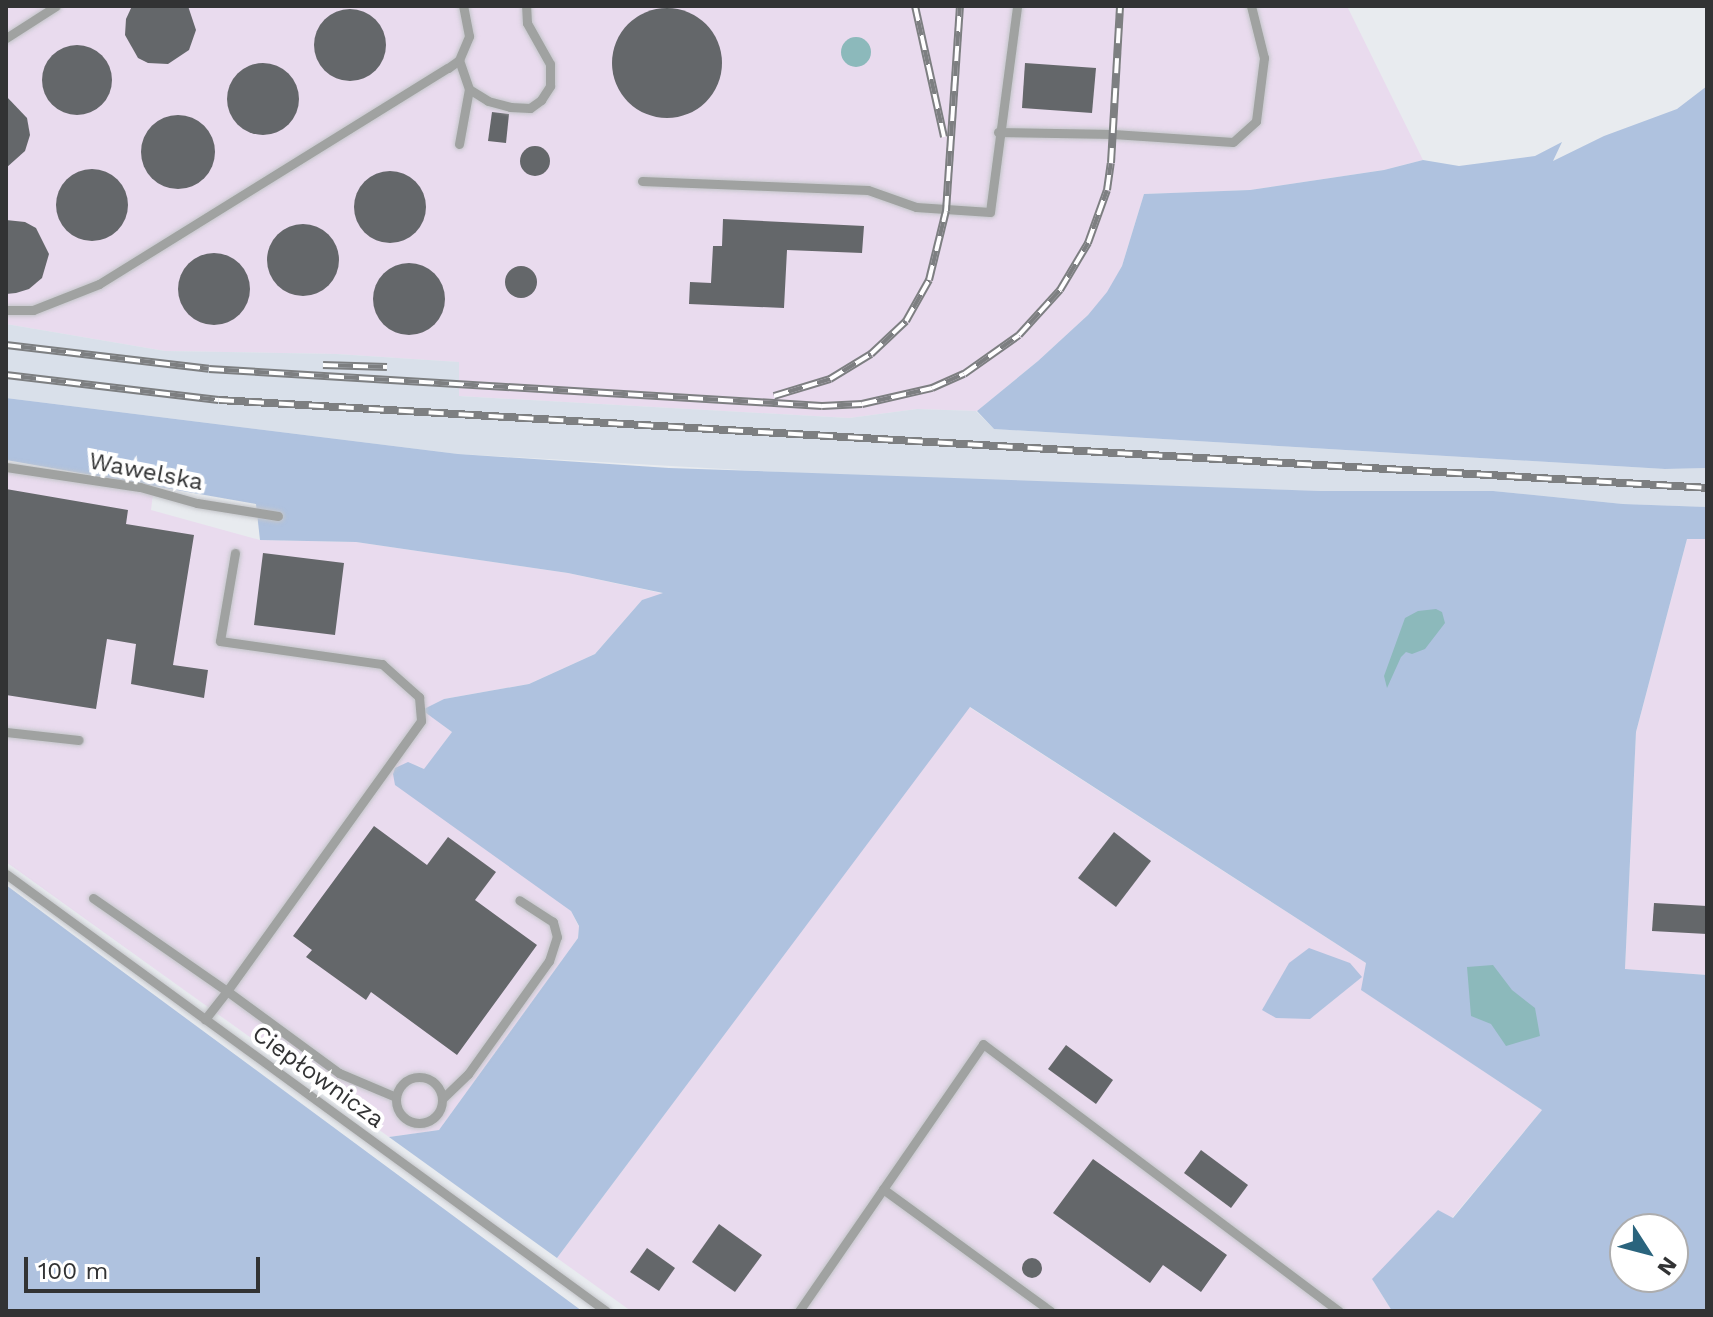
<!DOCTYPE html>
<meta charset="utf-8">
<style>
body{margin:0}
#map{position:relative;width:1713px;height:1317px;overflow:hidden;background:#e8ebef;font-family:"Work Sans",sans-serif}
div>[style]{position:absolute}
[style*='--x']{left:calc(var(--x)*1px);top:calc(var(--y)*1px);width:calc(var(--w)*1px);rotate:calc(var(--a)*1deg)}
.industrial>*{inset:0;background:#e9dbee}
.built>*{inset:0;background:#d9e0ea}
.green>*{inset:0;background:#afc2df}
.water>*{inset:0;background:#8cb9bb}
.round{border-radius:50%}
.building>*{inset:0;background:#64676a}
.roads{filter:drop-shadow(0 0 2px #c4c6ca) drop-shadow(0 0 2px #c4c6ca)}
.lane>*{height:9px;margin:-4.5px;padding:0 4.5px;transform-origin:4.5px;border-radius:4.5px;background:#a0a2a1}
.lane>.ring{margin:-4.5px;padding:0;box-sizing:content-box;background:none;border:9px solid #a0a2a1;border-radius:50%}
.rail>*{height:8px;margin-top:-4px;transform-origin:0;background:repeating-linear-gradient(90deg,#fff 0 15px,#7d7f81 0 30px);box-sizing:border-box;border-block:2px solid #7d7f81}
span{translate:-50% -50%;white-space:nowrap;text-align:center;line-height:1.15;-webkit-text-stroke:8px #fff;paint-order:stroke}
.street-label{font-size:24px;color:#323334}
.frame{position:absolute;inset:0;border:8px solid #323334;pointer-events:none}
.north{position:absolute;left:1609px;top:1213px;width:80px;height:80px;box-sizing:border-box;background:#fff;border:2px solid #adadae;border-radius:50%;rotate:126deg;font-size:22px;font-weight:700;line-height:32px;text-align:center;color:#323334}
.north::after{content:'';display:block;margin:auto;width:28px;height:36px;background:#2a647d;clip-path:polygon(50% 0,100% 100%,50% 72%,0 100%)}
.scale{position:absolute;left:24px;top:1257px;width:236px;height:36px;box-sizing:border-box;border:4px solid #323334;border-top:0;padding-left:10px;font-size:24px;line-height:28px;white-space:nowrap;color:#323334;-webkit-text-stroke:6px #fff;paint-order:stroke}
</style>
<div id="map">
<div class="industrial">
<div style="clip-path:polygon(6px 6px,1347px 6px,1423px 160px,1384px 170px,1250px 190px,1144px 194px,1122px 266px,1108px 292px,1088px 315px,1038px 361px,977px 411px,917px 409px,849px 418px,459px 396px,458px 362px,337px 354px,165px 351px,6px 324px)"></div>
<div style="clip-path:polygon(6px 470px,153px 494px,151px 510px,260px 540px,356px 542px,568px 573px,665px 594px,642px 600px,595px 654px,529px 684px,444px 699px,423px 710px,452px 732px,424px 770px,414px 762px,571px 911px,579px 927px,578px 938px,439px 1130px,389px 1137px,6px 862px)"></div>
<div style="clip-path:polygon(1687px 539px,1707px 539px,1707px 975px,1625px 969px,1636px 732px)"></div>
<div style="clip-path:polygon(969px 707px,1366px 963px,1362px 990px,1542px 1110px,1452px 1218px,1372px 1279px,1392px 1311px,631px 1311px,557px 1258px)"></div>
</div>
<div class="built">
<div style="clip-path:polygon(6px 324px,165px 351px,337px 354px,459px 362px,459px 396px,849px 418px,917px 409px,976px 411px,994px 429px,1665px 469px,1707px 468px,1707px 507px,1623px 504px,1493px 491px,1321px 491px,850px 476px,458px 454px,6px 398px)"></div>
</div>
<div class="green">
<div style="clip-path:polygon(1707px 86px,1707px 468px,1665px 469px,994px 429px,977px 411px,1038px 361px,1088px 315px,1107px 292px,1122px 266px,1144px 194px,1250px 190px,1384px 170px,1423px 160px,1459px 166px,1535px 156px,1562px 142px,1553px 161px,1604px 136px,1677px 109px)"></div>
<div style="clip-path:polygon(evenodd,6px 398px,458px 454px,669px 468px,1321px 491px,1493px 491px,1623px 504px,1707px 507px,1707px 539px,1687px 539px,1636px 732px,1625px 969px,1707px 975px,1707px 1311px,1392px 1311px,1372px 1279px,1438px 1210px,1453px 1218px,1542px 1110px,1361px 990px,1366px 963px,970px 707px,557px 1258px,389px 1137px,439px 1130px,578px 938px,579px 926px,571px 911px,395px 785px,393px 774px,395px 768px,408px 762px,424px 769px,452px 732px,422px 710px,444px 699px,529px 684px,595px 654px,642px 600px,663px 593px,568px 573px,356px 542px,260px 540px,256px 504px,6px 460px,6px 398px,1625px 1229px,1673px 1229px,1673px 1277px,1625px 1277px,1625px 1229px)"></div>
<div style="clip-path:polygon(6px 885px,84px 943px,582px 1311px,6px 1311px)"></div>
<div style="clip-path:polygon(1309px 948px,1350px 963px,1362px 977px,1310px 1019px,1276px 1018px,1262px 1010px,1289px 963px)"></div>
</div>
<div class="water">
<div class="round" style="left:841px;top:37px;width:30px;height:30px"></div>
<div style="clip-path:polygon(1436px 609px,1442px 612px,1445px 623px,1425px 649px,1412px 654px,1406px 652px,1401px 657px,1387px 688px,1384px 676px,1405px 618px,1418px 611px)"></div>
<div style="clip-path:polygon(1493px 965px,1512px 990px,1535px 1008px,1540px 1036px,1506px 1046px,1491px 1024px,1471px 1016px,1467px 967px)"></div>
</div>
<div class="building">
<div style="clip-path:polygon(132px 6px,188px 6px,196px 30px,189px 50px,168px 64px,148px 63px,138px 58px,125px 35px,126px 19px)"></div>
<div class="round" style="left:612px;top:8px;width:110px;height:110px"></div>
<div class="round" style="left:314px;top:9px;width:72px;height:72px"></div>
<div class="round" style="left:42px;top:45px;width:70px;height:70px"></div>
<div style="clip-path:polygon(1025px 63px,1096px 68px,1092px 113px,1022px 108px)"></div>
<div class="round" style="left:227px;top:63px;width:72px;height:72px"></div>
<div style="clip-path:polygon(6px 96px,27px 118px,30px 135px,25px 151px,6px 168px)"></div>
<div style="clip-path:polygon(492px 112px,509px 114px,506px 143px,488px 141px)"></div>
<div class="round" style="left:141px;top:115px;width:74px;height:74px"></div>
<div class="round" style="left:520px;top:146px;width:30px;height:30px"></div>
<div class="round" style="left:56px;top:169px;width:72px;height:72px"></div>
<div class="round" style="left:354px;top:171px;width:72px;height:72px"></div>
<div style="clip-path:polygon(723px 219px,864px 226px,862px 253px,787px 250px,784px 308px,689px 304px,690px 282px,711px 283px,713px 246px,722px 246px)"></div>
<div style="clip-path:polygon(6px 220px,25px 222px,36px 228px,49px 254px,42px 278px,29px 289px,16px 293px,6px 294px)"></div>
<div class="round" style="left:267px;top:224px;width:72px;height:72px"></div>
<div class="round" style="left:178px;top:253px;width:72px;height:72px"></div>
<div class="round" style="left:373px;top:263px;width:72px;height:72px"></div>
<div class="round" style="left:505px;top:266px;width:32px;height:32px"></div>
<div style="clip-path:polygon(6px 489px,128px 510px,126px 524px,194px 535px,173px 665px,208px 670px,204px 698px,131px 684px,136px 644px,107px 639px,96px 709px,6px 695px)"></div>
<div style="clip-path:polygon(263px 553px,344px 563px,335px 635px,254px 625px)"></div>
<div style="clip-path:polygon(374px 826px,427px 865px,448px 837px,496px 872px,475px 900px,537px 945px,457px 1055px,371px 992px,366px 1000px,316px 964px,306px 957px,312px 950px,293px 936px)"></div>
<div style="clip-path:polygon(1114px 832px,1151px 861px,1116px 907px,1078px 878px)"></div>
<div style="clip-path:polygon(1654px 903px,1707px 906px,1707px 934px,1652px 931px)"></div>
<div style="clip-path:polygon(1066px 1045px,1113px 1080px,1096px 1104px,1048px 1069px)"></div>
<div style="clip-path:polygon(1201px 1150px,1248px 1185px,1231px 1208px,1184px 1173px)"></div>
<div style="clip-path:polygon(1093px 1159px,1227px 1255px,1201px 1292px,1163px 1265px,1150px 1283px,1053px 1213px)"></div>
<div style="clip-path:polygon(719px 1224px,762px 1255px,735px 1292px,692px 1262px)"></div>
<div style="clip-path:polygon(647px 1248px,675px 1268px,659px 1291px,630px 1272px)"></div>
<div class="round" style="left:1022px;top:1258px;width:20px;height:20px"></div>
</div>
<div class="roads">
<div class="lane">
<div style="--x:6;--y:38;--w:59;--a:-32.6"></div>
<div style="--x:459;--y:60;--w:31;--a:71"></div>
<div style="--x:469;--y:89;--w:22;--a:32"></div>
<div style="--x:488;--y:101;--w:23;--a:15"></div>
<div style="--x:510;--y:107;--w:20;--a:3"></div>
<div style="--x:530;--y:108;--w:14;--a:-36"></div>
<div style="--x:541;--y:100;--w:17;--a:-57"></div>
<div style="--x:550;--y:86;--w:22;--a:-90"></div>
<div style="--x:550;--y:64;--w:47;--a:-119.3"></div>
<div style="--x:527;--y:23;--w:17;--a:-93"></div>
<div style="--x:998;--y:132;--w:115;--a:1"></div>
<div style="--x:1113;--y:134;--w:120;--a:3.8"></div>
<div style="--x:1233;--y:142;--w:31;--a:-42"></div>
<div style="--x:1256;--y:121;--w:64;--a:-82.8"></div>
<div style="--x:1264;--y:58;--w:54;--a:-104"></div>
<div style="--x:459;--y:144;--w:56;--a:-79.7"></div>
<div style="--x:642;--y:181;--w:226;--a:2.3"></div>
<div style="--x:868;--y:190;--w:51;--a:19.5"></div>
<div style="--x:916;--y:207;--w:74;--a:3.9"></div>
<div style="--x:990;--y:212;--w:208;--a:-82.5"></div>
<div style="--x:6;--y:310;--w:27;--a:0"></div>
<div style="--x:33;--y:310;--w:71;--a:-21.5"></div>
<div style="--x:99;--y:284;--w:410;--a:-31.8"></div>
<div style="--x:448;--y:68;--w:14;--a:-36"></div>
<div style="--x:459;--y:60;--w:26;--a:-67"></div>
<div style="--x:469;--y:36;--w:31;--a:-101"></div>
<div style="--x:6;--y:467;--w:135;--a:8.5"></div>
<div style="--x:140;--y:487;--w:59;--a:15.7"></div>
<div style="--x:197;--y:503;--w:82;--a:9.1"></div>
<div style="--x:235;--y:553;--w:89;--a:99.7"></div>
<div style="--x:220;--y:641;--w:164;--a:8.1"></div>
<div style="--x:382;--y:664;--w:50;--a:41.7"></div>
<div style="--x:419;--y:697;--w:24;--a:85"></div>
<div style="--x:421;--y:721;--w:332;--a:125.7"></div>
<div style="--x:227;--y:991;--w:139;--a:36.2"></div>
<div style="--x:339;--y:1073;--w:62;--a:22.8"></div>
<div style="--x:6;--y:732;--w:73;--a:6.3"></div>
<div style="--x:6;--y:874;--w:742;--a:36.07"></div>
<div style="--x:93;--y:898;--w:163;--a:34.8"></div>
<div style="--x:227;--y:991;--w:36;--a:128"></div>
<div class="ring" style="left:396px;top:1077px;width:37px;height:37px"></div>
<div style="--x:443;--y:1098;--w:35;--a:-44"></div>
<div style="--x:468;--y:1074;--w:139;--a:-54.4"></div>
<div style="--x:549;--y:961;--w:25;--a:-72"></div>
<div style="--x:557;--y:937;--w:16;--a:-105"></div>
<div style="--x:553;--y:922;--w:40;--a:-147.1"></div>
<div style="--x:883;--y:1189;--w:207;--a:36.1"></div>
<div style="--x:799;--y:1311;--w:324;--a:-55.4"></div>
<div style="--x:983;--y:1044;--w:445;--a:36.9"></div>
</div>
</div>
<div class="rail">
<div style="--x:915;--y:6;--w:134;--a:77.5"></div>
<div style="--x:6;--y:345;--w:204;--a:6.7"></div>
<div style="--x:209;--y:369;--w:614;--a:3.45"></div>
<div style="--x:822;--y:406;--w:40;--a:-2.9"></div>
<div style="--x:862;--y:404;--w:72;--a:-12.9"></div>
<div style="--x:932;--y:388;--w:35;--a:-24"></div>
<div style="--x:964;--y:374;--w:67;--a:-35.3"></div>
<div style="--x:1019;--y:335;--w:61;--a:-47.7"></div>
<div style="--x:1060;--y:290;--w:55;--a:-59.2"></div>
<div style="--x:1088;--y:243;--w:56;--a:-70.3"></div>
<div style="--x:1107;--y:190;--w:27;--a:-82"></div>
<div style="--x:1111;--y:163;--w:157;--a:-86.7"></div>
<div style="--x:323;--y:365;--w:64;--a:1.8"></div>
<div style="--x:6;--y:375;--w:214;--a:6.7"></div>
<div style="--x:219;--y:400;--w:1491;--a:3.38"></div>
<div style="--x:774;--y:396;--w:59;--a:-16.9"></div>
<div style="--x:830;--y:379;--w:48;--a:-31.4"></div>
<div style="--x:871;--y:354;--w:48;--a:-43.3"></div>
<div style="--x:906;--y:321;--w:47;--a:-60.7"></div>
<div style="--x:929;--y:280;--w:71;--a:-76.2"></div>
<div style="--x:946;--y:211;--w:205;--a:-86.1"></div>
</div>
<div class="street-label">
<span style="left:146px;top:472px;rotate:11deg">Wawelska</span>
<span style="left:318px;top:1077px;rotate:36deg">Ciepłownicza</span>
</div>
<div class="frame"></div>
<div class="north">N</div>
<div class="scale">100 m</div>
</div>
